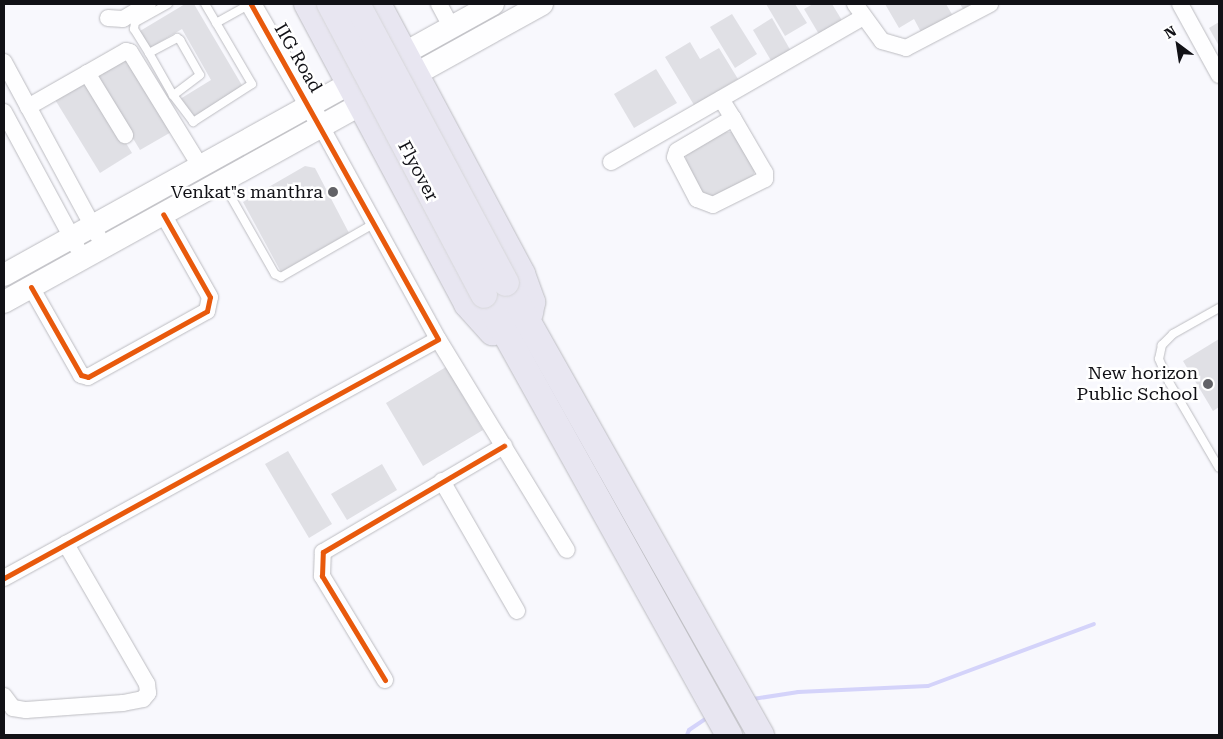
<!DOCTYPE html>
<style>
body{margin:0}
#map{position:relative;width:1223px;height:739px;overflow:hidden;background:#f8f8fd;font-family:"Roboto Serif",serif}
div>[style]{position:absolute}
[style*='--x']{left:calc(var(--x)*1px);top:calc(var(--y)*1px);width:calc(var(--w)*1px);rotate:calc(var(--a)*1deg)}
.stream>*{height:4px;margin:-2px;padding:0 2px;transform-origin:2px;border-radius:2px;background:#d4d3fa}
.building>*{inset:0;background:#e0e0e5}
.roads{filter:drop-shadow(0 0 1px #bcbcc1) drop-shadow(0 0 1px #bcbcc1)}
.service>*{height:8px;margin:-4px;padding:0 4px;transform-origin:4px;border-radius:4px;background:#fefeff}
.minor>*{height:16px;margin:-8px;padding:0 8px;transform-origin:8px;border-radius:8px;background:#fefeff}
.tertiary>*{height:20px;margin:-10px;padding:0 10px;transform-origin:10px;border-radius:10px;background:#fefeff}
.secondary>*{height:22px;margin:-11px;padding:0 11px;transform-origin:11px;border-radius:11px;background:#fefeff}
.trunk>*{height:26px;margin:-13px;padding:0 13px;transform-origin:13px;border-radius:13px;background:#e8e6f1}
.bridges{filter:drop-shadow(0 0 1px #d6d6d9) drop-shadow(0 0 1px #d6d6d9)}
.trunk-bridge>*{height:26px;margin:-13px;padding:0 13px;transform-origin:13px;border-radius:13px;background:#e8e6f1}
.cycleway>*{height:5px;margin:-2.5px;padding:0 2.5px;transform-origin:2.5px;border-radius:2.5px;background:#e8590c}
.dots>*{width:14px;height:14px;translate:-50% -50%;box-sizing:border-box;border:2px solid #fff;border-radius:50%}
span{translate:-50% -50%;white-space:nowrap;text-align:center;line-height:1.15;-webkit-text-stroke:5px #fff;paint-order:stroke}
.street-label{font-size:18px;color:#111116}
.poi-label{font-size:18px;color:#111116}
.right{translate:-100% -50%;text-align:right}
.frame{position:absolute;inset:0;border:5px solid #111116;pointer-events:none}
.north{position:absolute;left:1153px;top:20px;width:50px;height:50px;-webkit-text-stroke:4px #fff;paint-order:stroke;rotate:329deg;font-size:14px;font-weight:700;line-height:20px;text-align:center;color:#111116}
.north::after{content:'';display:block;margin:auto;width:18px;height:22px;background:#111116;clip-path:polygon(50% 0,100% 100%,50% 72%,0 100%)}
</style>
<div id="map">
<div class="stream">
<div style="--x:753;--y:699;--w:46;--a:-8.8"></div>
<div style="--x:798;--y:692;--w:130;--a:-2.6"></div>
<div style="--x:928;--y:686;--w:177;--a:-20.5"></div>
<div style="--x:687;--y:735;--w:5;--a:-68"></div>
<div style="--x:689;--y:730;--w:23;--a:-34"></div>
</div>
<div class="building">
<div style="clip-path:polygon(185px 4px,194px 4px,243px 87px,191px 118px,180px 99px,211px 80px,182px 29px,150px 48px,140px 31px)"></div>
<div style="clip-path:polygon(766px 4px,795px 4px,807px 23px,785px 36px)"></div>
<div style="clip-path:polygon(813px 4px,832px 4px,843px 22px,820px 36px,804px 9px)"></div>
<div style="clip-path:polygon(885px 4px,946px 4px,953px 16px,922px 34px,914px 19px,899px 28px)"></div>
<div style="clip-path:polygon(960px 4px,971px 4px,963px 9px)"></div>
<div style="clip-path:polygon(732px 14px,757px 54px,735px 68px,710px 27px)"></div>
<div style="clip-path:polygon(772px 18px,792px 53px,773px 64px,753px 30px)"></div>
<div style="clip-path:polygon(1219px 22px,1219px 46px,1209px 28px)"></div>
<div style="clip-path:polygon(690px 42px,700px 59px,719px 48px,738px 79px,694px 105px,665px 57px)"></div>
<div style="clip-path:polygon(127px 54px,173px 131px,140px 150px,94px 74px)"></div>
<div style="clip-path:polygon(656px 69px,677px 103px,634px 128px,614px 94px)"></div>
<div style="clip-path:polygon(87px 79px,132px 153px,100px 173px,54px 98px)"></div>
<div style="clip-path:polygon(723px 131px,740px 133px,757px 165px,752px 179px,717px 200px,700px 197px,684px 168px,687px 150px)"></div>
<div style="clip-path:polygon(305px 166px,315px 168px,349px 233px,281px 272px,243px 202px)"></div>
<div style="clip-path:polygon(1219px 339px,1219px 407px,1213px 411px,1183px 361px)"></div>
<div style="clip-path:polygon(446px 367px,483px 430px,423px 466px,386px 403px)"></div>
<div style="clip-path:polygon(288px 451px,332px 524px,309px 538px,265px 464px)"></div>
<div style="clip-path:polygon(382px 464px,397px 490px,347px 520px,331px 494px)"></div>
</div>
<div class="roads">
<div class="service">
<div style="--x:168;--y:4;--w:38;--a:151"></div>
<div style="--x:135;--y:22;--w:7;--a:98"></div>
<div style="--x:134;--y:29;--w:28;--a:58"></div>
<div style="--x:149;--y:53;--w:32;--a:-28"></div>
<div style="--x:177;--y:38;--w:4;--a:34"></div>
<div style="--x:180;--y:40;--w:40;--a:60.3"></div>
<div style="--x:200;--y:75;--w:34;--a:143"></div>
<div style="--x:173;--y:95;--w:34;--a:53"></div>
<div style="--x:193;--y:122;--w:70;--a:-32.8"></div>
<div style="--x:252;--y:84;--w:93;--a:-120.4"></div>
<div style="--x:216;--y:23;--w:38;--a:-29"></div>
<div style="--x:149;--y:53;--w:48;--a:60.3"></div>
<div style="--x:223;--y:183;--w:105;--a:60.3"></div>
<div style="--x:275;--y:274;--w:7;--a:27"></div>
<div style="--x:281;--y:277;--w:108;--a:-29.9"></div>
<div style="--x:1219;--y:308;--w:53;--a:150.5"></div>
<div style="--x:1173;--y:334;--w:16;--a:135"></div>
<div style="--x:1162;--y:345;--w:14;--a:102"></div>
<div style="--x:1159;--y:359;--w:25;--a:67"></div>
<div style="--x:1169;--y:382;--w:99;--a:59.8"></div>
</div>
<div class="minor">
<div style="--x:439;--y:4;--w:26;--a:62"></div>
<div style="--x:855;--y:4;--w:46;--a:53.9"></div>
<div style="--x:882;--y:41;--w:25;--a:16"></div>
<div style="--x:906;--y:48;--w:95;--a:-27.6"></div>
<div style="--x:1180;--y:4;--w:81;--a:61.2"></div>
<div style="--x:108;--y:18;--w:15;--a:4"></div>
<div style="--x:123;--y:19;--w:29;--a:-31"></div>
<div style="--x:4;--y:62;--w:198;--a:61.6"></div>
<div style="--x:87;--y:73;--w:73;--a:58.5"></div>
<div style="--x:721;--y:99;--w:22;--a:58"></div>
<div style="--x:733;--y:118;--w:64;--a:59.8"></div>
<div style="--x:765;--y:173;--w:6;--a:90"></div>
<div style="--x:765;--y:179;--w:58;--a:153.4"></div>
<div style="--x:713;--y:205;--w:17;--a:-159"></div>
<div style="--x:697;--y:199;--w:47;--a:-117.6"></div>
<div style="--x:675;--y:157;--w:6;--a:-72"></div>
<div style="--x:677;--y:151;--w:65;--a:-30.5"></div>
<div style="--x:28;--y:107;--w:113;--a:-29.7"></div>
<div style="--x:126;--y:51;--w:4;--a:14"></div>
<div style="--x:130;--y:52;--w:134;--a:58.4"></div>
<div style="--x:4;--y:112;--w:153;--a:61.6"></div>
<div style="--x:611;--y:162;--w:291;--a:-29.9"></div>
<div style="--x:31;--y:287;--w:101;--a:60.4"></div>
<div style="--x:81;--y:375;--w:7;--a:16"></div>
<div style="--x:88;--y:377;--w:136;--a:-29"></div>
<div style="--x:207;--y:311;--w:14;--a:-78"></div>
<div style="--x:210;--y:297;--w:95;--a:-119.5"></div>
<div style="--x:438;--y:339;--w:247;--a:58.6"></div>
<div style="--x:442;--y:481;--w:150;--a:60"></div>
<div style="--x:4;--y:578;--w:495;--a:-28.8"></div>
<div style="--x:438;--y:339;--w:243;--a:-118.8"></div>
<div style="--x:385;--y:680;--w:122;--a:-121.2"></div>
<div style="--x:322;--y:576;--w:24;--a:-88"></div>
<div style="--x:323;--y:552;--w:210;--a:-30.4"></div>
<div style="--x:4;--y:696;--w:15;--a:53"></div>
<div style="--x:13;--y:708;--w:13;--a:9"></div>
<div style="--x:26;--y:710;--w:97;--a:-4.1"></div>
<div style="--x:123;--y:703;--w:20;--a:-11"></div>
<div style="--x:143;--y:699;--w:8;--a:-50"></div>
<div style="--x:148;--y:693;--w:9;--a:-96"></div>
<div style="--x:147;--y:684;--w:162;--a:-120.1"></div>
</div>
<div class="tertiary">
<div style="--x:251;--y:4;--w:134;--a:60"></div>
</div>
<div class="secondary">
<div style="--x:4;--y:275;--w:559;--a:-28.99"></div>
<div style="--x:4;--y:302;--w:615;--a:-28.98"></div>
</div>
<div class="trunk">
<div style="--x:307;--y:4;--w:340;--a:61.9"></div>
<div style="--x:467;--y:304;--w:38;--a:48"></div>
<div style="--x:378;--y:4;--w:306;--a:61.9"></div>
<div style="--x:522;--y:274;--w:30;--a:70"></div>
<div style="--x:532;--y:302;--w:11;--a:100"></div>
<div style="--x:506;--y:283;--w:519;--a:60.57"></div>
<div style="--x:484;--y:295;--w:504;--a:60.89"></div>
</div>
</div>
<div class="bridges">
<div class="trunk-bridge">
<div style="--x:330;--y:4;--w:329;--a:62.1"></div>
<div style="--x:357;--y:4;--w:316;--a:61.9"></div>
</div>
</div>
<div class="cycleway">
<div style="--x:31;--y:287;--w:101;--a:60.4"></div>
<div style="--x:81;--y:375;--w:7;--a:16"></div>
<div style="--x:88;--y:377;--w:136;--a:-29"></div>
<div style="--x:207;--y:311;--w:14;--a:-78"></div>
<div style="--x:210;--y:297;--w:95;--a:-119.5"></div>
<div style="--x:4;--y:578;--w:495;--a:-28.8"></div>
<div style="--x:438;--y:339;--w:384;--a:-119.2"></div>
<div style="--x:385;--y:680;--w:122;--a:-121.2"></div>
<div style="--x:322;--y:576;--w:24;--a:-88"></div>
<div style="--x:323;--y:552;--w:210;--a:-30.4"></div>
</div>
<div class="dots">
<div style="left:333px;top:192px;background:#626267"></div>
<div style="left:1208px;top:384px;background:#626267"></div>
</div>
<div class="street-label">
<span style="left:298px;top:58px;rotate:60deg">IIG Road</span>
<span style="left:418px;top:171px;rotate:62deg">Flyover</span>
</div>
<div class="poi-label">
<span class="right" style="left:323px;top:192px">Venkat"s manthra</span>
<span class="right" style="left:1198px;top:384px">New horizon<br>Public School</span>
</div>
<div class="frame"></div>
<div class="north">N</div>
</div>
